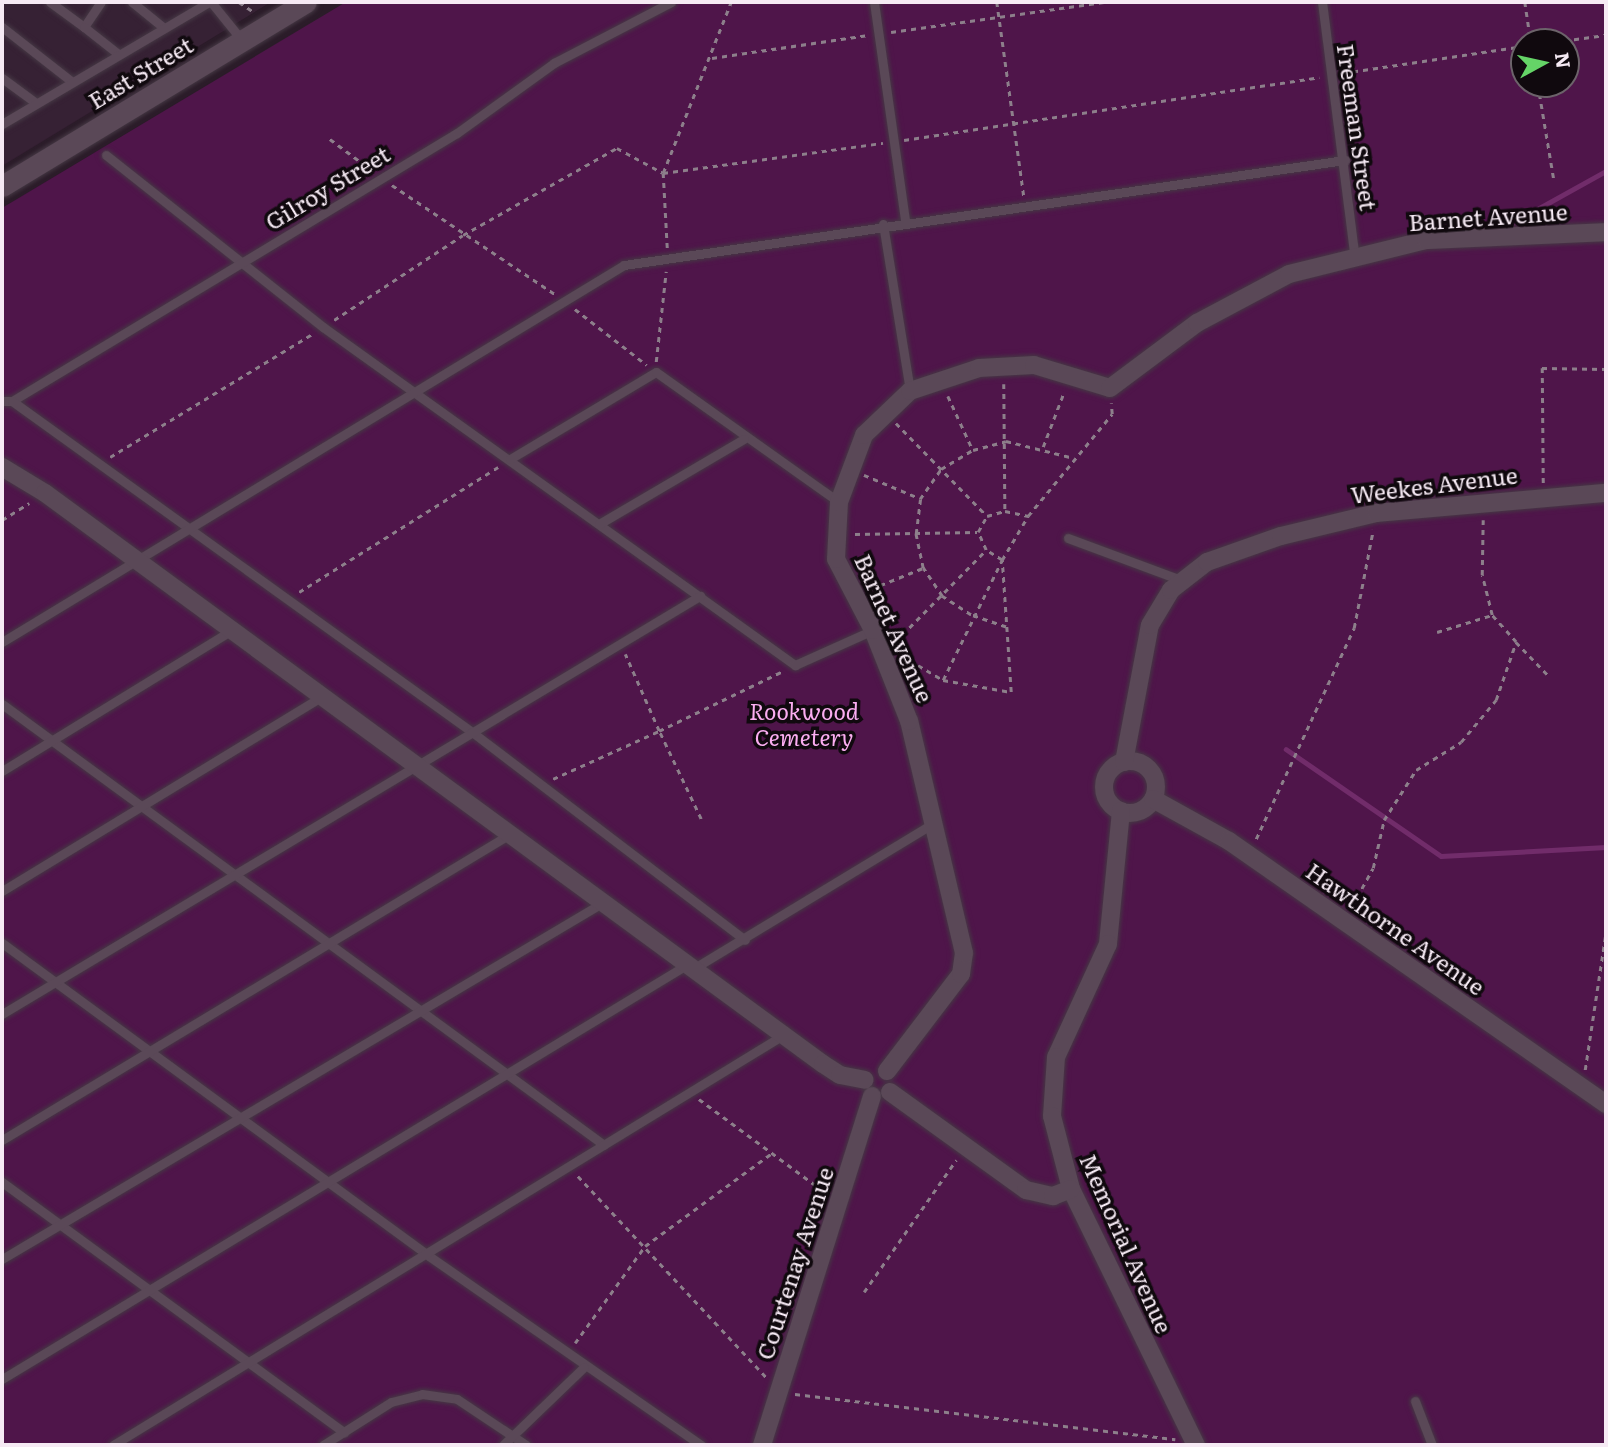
<!DOCTYPE html>
<style>
body{margin:0}
#map{position:relative;width:1608px;height:1447px;overflow:hidden;background:#2b1c29;font-family:Literata,serif}
div>[style]{position:absolute}
[style*='--x']{left:calc(var(--x)*1px);top:calc(var(--y)*1px);width:calc(var(--w)*1px);rotate:calc(var(--a)*1deg)}
.built>*{inset:0;background:#362134}
.green>*{inset:0;background:#4f154a}
.stream>*{height:4.5px;margin:-2.25px;padding:0 2.25px;transform-origin:2.25px;border-radius:2.25px;background:#712c6a}
.path>*{height:2.5px;margin-top:-1.25px;transform-origin:0;background:repeating-linear-gradient(90deg,#8d7f8b 0 5px,transparent 0 10px)}
.roads{filter:drop-shadow(0 0 2px #453844) drop-shadow(0 0 2px #453844)}
.lane>*{height:9px;margin:-4.5px;padding:0 4.5px;transform-origin:4.5px;border-radius:4.5px;background:#5a4857}
.street>*{height:18px;margin:-9px;padding:0 9px;transform-origin:9px;border-radius:9px;background:#5a4857}
.street>.ring{margin:-9px;padding:0;box-sizing:content-box;background:none;border:18px solid #5a4857;border-radius:50%}
.secondary>*{height:21px;margin:-10.5px;padding:0 10.5px;transform-origin:10.5px;border-radius:10.5px;background:#5a4857}
span{translate:-50% -50%;white-space:nowrap;text-align:center;line-height:1.15;-webkit-text-stroke:7px #10090e;paint-order:stroke}
.street-label{font-size:23px;color:#f6eaf4}
.park-label{font-size:23px;color:#fbadf1;font-style:italic}
.frame{position:absolute;inset:0;border:4px solid #f6eaf4;pointer-events:none}
.north{position:absolute;left:1510px;top:28px;width:70px;height:70px;box-sizing:border-box;background:#10090e;border:2px solid #6c636a;border-radius:50%;rotate:82deg;font-size:19px;font-weight:700;line-height:28px;text-align:center;color:#f6eaf4}
.north::after{content:'';display:block;margin:auto;width:24px;height:32px;background:#65d467;clip-path:polygon(50% 0,100% 100%,50% 72%,0 100%)}
</style>
<div id="map">
<div class="built">
<div style="clip-path:polygon(2px 2px,271px 2px,2px 166px)"></div>
</div>
<div class="green">
<div style="clip-path:polygon(evenodd,346px 2px,1606px 2px,1606px 1445px,2px 1445px,2px 208px,346px 2px,1524px 42px,1566px 42px,1566px 84px,1524px 84px,1524px 42px)"></div>
</div>
<div class="stream">
<div style="--x:1512;--y:223;--w:107;--a:-29"></div>
<div style="--x:1286;--y:749;--w:188;--a:34.6"></div>
<div style="--x:1441;--y:856;--w:165;--a:-3.1"></div>
</div>
<div class="path">
<div style="--x:239;--y:2;--w:18;--a:34"></div>
<div style="--x:997;--y:2;--w:196;--a:82.1"></div>
<div style="--x:1525;--y:2;--w:40;--a:81.5"></div>
<div style="--x:891;--y:32;--w:215;--a:-8"></div>
<div style="--x:1554;--y:42;--w:52;--a:-7.7"></div>
<div style="--x:712;--y:58;--w:158;--a:-8.4"></div>
<div style="--x:1343;--y:73;--w:183;--a:-8.5"></div>
<div style="--x:1538;--y:84;--w:97;--a:80.5"></div>
<div style="--x:330;--y:139;--w:54;--a:36.7"></div>
<div style="--x:904;--y:140;--w:420;--a:-8.6"></div>
<div style="--x:392;--y:185;--w:196;--a:33.8"></div>
<div style="--x:667;--y:248;--w:75;--a:-93.1"></div>
<div style="--x:663;--y:173;--w:184;--a:-68.3"></div>
<div style="--x:575;--y:309;--w:91;--a:37.9"></div>
<div style="--x:334;--y:320;--w:154;--a:-33.4"></div>
<div style="--x:463;--y:235;--w:177;--a:-29.5"></div>
<div style="--x:617;--y:148;--w:52;--a:28.5"></div>
<div style="--x:663;--y:173;--w:222;--a:-7.8"></div>
<div style="--x:656;--y:362;--w:91;--a:-83.7"></div>
<div style="--x:1004;--y:384;--w:126;--a:89.5"></div>
<div style="--x:948;--y:396;--w:60;--a:65.2"></div>
<div style="--x:896;--y:423;--w:130;--a:45.6"></div>
<div style="--x:1043;--y:447;--w:59;--a:-69.1"></div>
<div style="--x:110;--y:457;--w:239;--a:-31.3"></div>
<div style="--x:864;--y:475;--w:60;--a:22.7"></div>
<div style="--x:1543;--y:483;--w:115;--a:-90.5"></div>
<div style="--x:1542;--y:368;--w:64;--a:0.9"></div>
<div style="--x:2;--y:520;--w:32;--a:-32"></div>
<div style="--x:855;--y:534;--w:122;--a:-0.9"></div>
<div style="--x:871;--y:589;--w:56;--a:-22"></div>
<div style="--x:299;--y:592;--w:235;--a:-32.1"></div>
<div style="--x:1006;--y:627;--w:37;--a:-161"></div>
<div style="--x:971;--y:615;--w:35;--a:-147"></div>
<div style="--x:942;--y:596;--w:34;--a:-124"></div>
<div style="--x:923;--y:568;--w:35;--a:-102"></div>
<div style="--x:916;--y:534;--w:35;--a:-83"></div>
<div style="--x:920;--y:499;--w:37;--a:-55"></div>
<div style="--x:941;--y:469;--w:37;--a:-31"></div>
<div style="--x:973;--y:450;--w:34;--a:-15"></div>
<div style="--x:1006;--y:441;--w:70;--a:14"></div>
<div style="--x:1437;--y:632;--w:58;--a:-17.2"></div>
<div style="--x:1492;--y:615;--w:41;--a:-104"></div>
<div style="--x:1482;--y:575;--w:55;--a:-89"></div>
<div style="--x:895;--y:642;--w:129;--a:-45.3"></div>
<div style="--x:1516;--y:642;--w:47;--a:45.9"></div>
<div style="--x:901;--y:655;--w:49;--a:30.8"></div>
<div style="--x:943;--y:680;--w:69;--a:10"></div>
<div style="--x:1011;--y:692;--w:132;--a:-93.9"></div>
<div style="--x:1002;--y:560;--w:51;--a:-59.4"></div>
<div style="--x:943;--y:680;--w:134;--a:-63.8"></div>
<div style="--x:1002;--y:560;--w:19;--a:-148"></div>
<div style="--x:986;--y:550;--w:20;--a:-114"></div>
<div style="--x:978;--y:532;--w:18;--a:-61"></div>
<div style="--x:987;--y:516;--w:19;--a:-16"></div>
<div style="--x:1005;--y:511;--w:24;--a:12"></div>
<div style="--x:1028;--y:516;--w:132;--a:-50.5"></div>
<div style="--x:1112;--y:414;--w:11;--a:-95"></div>
<div style="--x:553;--y:779;--w:116;--a:-24.4"></div>
<div style="--x:659;--y:731;--w:84;--a:-113.8"></div>
<div style="--x:701;--y:819;--w:98;--a:-115.5"></div>
<div style="--x:659;--y:731;--w:138;--a:-25.8"></div>
<div style="--x:1256;--y:839;--w:233;--a:-65.1"></div>
<div style="--x:1354;--y:628;--w:100;--a:-79"></div>
<div style="--x:1352;--y:906;--w:43;--a:-61.1"></div>
<div style="--x:1373;--y:868;--w:49;--a:-77.1"></div>
<div style="--x:1384;--y:820;--w:59;--a:-57.4"></div>
<div style="--x:1416;--y:770;--w:53;--a:-31.9"></div>
<div style="--x:1461;--y:742;--w:55;--a:-50.2"></div>
<div style="--x:1496;--y:700;--w:61;--a:-71"></div>
<div style="--x:1516;--y:642;--w:36;--a:-132"></div>
<div style="--x:1585;--y:1070;--w:141;--a:-81.4"></div>
<div style="--x:699;--y:1099;--w:158;--a:36.5"></div>
<div style="--x:578;--y:1176;--w:277;--a:46.9"></div>
<div style="--x:864;--y:1292;--w:161;--a:-55.1"></div>
<div style="--x:575;--y:1343;--w:120;--a:-54.2"></div>
<div style="--x:645;--y:1246;--w:157;--a:-36.2"></div>
<div style="--x:795;--y:1394;--w:383;--a:6.8"></div>
</div>
<div class="roads">
<div class="lane">
<div style="--x:50;--y:2;--w:42;--a:36.3"></div>
<div style="--x:84;--y:27;--w:30;--a:-56"></div>
<div style="--x:132;--y:2;--w:40;--a:39"></div>
<div style="--x:211;--y:2;--w:48;--a:51"></div>
<div style="--x:874;--y:2;--w:221;--a:81.9"></div>
<div style="--x:1322;--y:2;--w:258;--a:82.7"></div>
<div style="--x:2;--y:27;--w:88;--a:38"></div>
<div style="--x:84;--y:27;--w:42;--a:38.2"></div>
<div style="--x:2;--y:78;--w:42;--a:36.3"></div>
<div style="--x:2;--y:124;--w:240;--a:-30.5"></div>
<div style="--x:106;--y:155;--w:277;--a:38.4"></div>
<div style="--x:323;--y:327;--w:581;--a:35.61"></div>
<div style="--x:795;--y:665;--w:85;--a:-24.2"></div>
<div style="--x:883;--y:224;--w:169;--a:80.8"></div>
<div style="--x:2;--y:401;--w:10;--a:0"></div>
<div style="--x:12;--y:401;--w:519;--a:-31.06"></div>
<div style="--x:457;--y:133;--w:120;--a:-35.8"></div>
<div style="--x:554;--y:63;--w:132;--a:-27.5"></div>
<div style="--x:12;--y:401;--w:567;--a:35.74"></div>
<div style="--x:472;--y:732;--w:343;--a:37.3"></div>
<div style="--x:510;--y:459;--w:170;--a:-30.8"></div>
<div style="--x:656;--y:372;--w:224;--a:35.4"></div>
<div style="--x:599;--y:524;--w:168;--a:-30.4"></div>
<div style="--x:1068;--y:538;--w:121;--a:20.4"></div>
<div style="--x:2;--y:642;--w:727;--a:-31.22"></div>
<div style="--x:624;--y:265;--w:729;--a:-8.29"></div>
<div style="--x:2;--y:704;--w:746;--a:36.22"></div>
<div style="--x:2;--y:771;--w:270;--a:-31.5"></div>
<div style="--x:2;--y:891;--w:376;--a:-31.3"></div>
<div style="--x:2;--y:943;--w:529;--a:36.24"></div>
<div style="--x:429;--y:1256;--w:331;--a:34.8"></div>
<div style="--x:696;--y:967;--w:280;--a:-31.2"></div>
<div style="--x:2;--y:1014;--w:814;--a:-30.92"></div>
<div style="--x:2;--y:1140;--w:593;--a:-31.06"></div>
<div style="--x:2;--y:1182;--w:424;--a:36.2"></div>
<div style="--x:2;--y:1259;--w:698;--a:-30.68"></div>
<div style="--x:2;--y:1379;--w:802;--a:-31.17"></div>
<div style="--x:1415;--y:1401;--w:47;--a:68.9"></div>
<div style="--x:113;--y:1445;--w:785;--a:-31.46"></div>
<div style="--x:323;--y:1445;--w:80;--a:-32.3"></div>
<div style="--x:391;--y:1402;--w:32;--a:-14"></div>
<div style="--x:422;--y:1394;--w:35;--a:8"></div>
<div style="--x:457;--y:1399;--w:83;--a:33.7"></div>
<div style="--x:503;--y:1445;--w:112;--a:-43.9"></div>
</div>
<div class="street">
<div style="--x:2;--y:467;--w:50;--a:31.2"></div>
<div style="--x:45;--y:493;--w:965;--a:36.28"></div>
<div style="--x:823;--y:1064;--w:20;--a:33"></div>
<div style="--x:840;--y:1075;--w:25;--a:11"></div>
<div class="ring" style="left:1104px;top:761px;width:34px;height:34px"></div>
<div style="--x:1124;--y:762;--w:139;--a:-79.3"></div>
<div style="--x:1150;--y:625;--w:41;--a:-59"></div>
<div style="--x:1171;--y:590;--w:46;--a:-37.9"></div>
<div style="--x:1207;--y:562;--w:78;--a:-19.4"></div>
<div style="--x:1281;--y:536;--w:98;--a:-13.6"></div>
<div style="--x:1376;--y:513;--w:231;--a:-5"></div>
<div style="--x:1153;--y:799;--w:87;--a:28.9"></div>
<div style="--x:1229;--y:841;--w:460;--a:34.9"></div>
<div style="--x:1121;--y:811;--w:134;--a:95.6"></div>
<div style="--x:1108;--y:944;--w:124;--a:114.7"></div>
<div style="--x:1056;--y:1057;--w:59;--a:93.9"></div>
<div style="--x:1052;--y:1116;--w:75;--a:75.4"></div>
<div style="--x:1071;--y:1189;--w:285;--a:64"></div>
<div style="--x:887;--y:1071;--w:122;--a:-52.7"></div>
<div style="--x:961;--y:974;--w:21;--a:-82"></div>
<div style="--x:964;--y:953;--w:238;--a:-103.3"></div>
<div style="--x:909;--y:721;--w:98;--a:-111.6"></div>
<div style="--x:873;--y:630;--w:80;--a:-117.5"></div>
<div style="--x:836;--y:559;--w:57;--a:-87"></div>
<div style="--x:839;--y:502;--w:72;--a:-69.5"></div>
<div style="--x:864;--y:435;--w:64;--a:-43.7"></div>
<div style="--x:910;--y:391;--w:73;--a:-18.4"></div>
<div style="--x:979;--y:368;--w:55;--a:-3.1"></div>
<div style="--x:1034;--y:365;--w:79;--a:16.8"></div>
<div style="--x:1110;--y:388;--w:109;--a:-36.8"></div>
<div style="--x:1197;--y:323;--w:104;--a:-28"></div>
<div style="--x:1289;--y:274;--w:141;--a:-13.9"></div>
<div style="--x:1426;--y:240;--w:180;--a:-2.5"></div>
<div style="--x:890;--y:1092;--w:168;--a:35.8"></div>
<div style="--x:1026;--y:1190;--w:28;--a:13"></div>
<div style="--x:1053;--y:1196;--w:19;--a:-21"></div>
<div style="--x:762;--y:1445;--w:366;--a:-72.5"></div>
</div>
<div class="secondary">
<div style="--x:2;--y:186;--w:355;--a:-31.2"></div>
</div>
</div>
<div class="street-label">
<span style="left:140px;top:72px;rotate:-31deg">East Street</span>
<span style="left:1358px;top:127px;rotate:82deg">Freeman Street</span>
<span style="left:327px;top:187px;rotate:-31deg">Gilroy Street</span>
<span style="left:1488px;top:216px;rotate:-4deg">Barnet Avenue</span>
<span style="left:1434px;top:484px;rotate:-7deg">Weekes Avenue</span>
<span style="left:895px;top:628px;rotate:66deg">Barnet Avenue</span>
<span style="left:1396px;top:928px;rotate:35deg">Hawthorne Avenue</span>
<span style="left:1127px;top:1243px;rotate:66deg">Memorial Avenue</span>
<span style="left:794px;top:1263px;rotate:-72deg">Courtenay Avenue</span>
</div>
<div class="park-label">
<span style="left:804px;top:723px">Rookwood<br>Cemetery</span>
</div>
<div class="frame"></div>
<div class="north">N</div>
</div>
